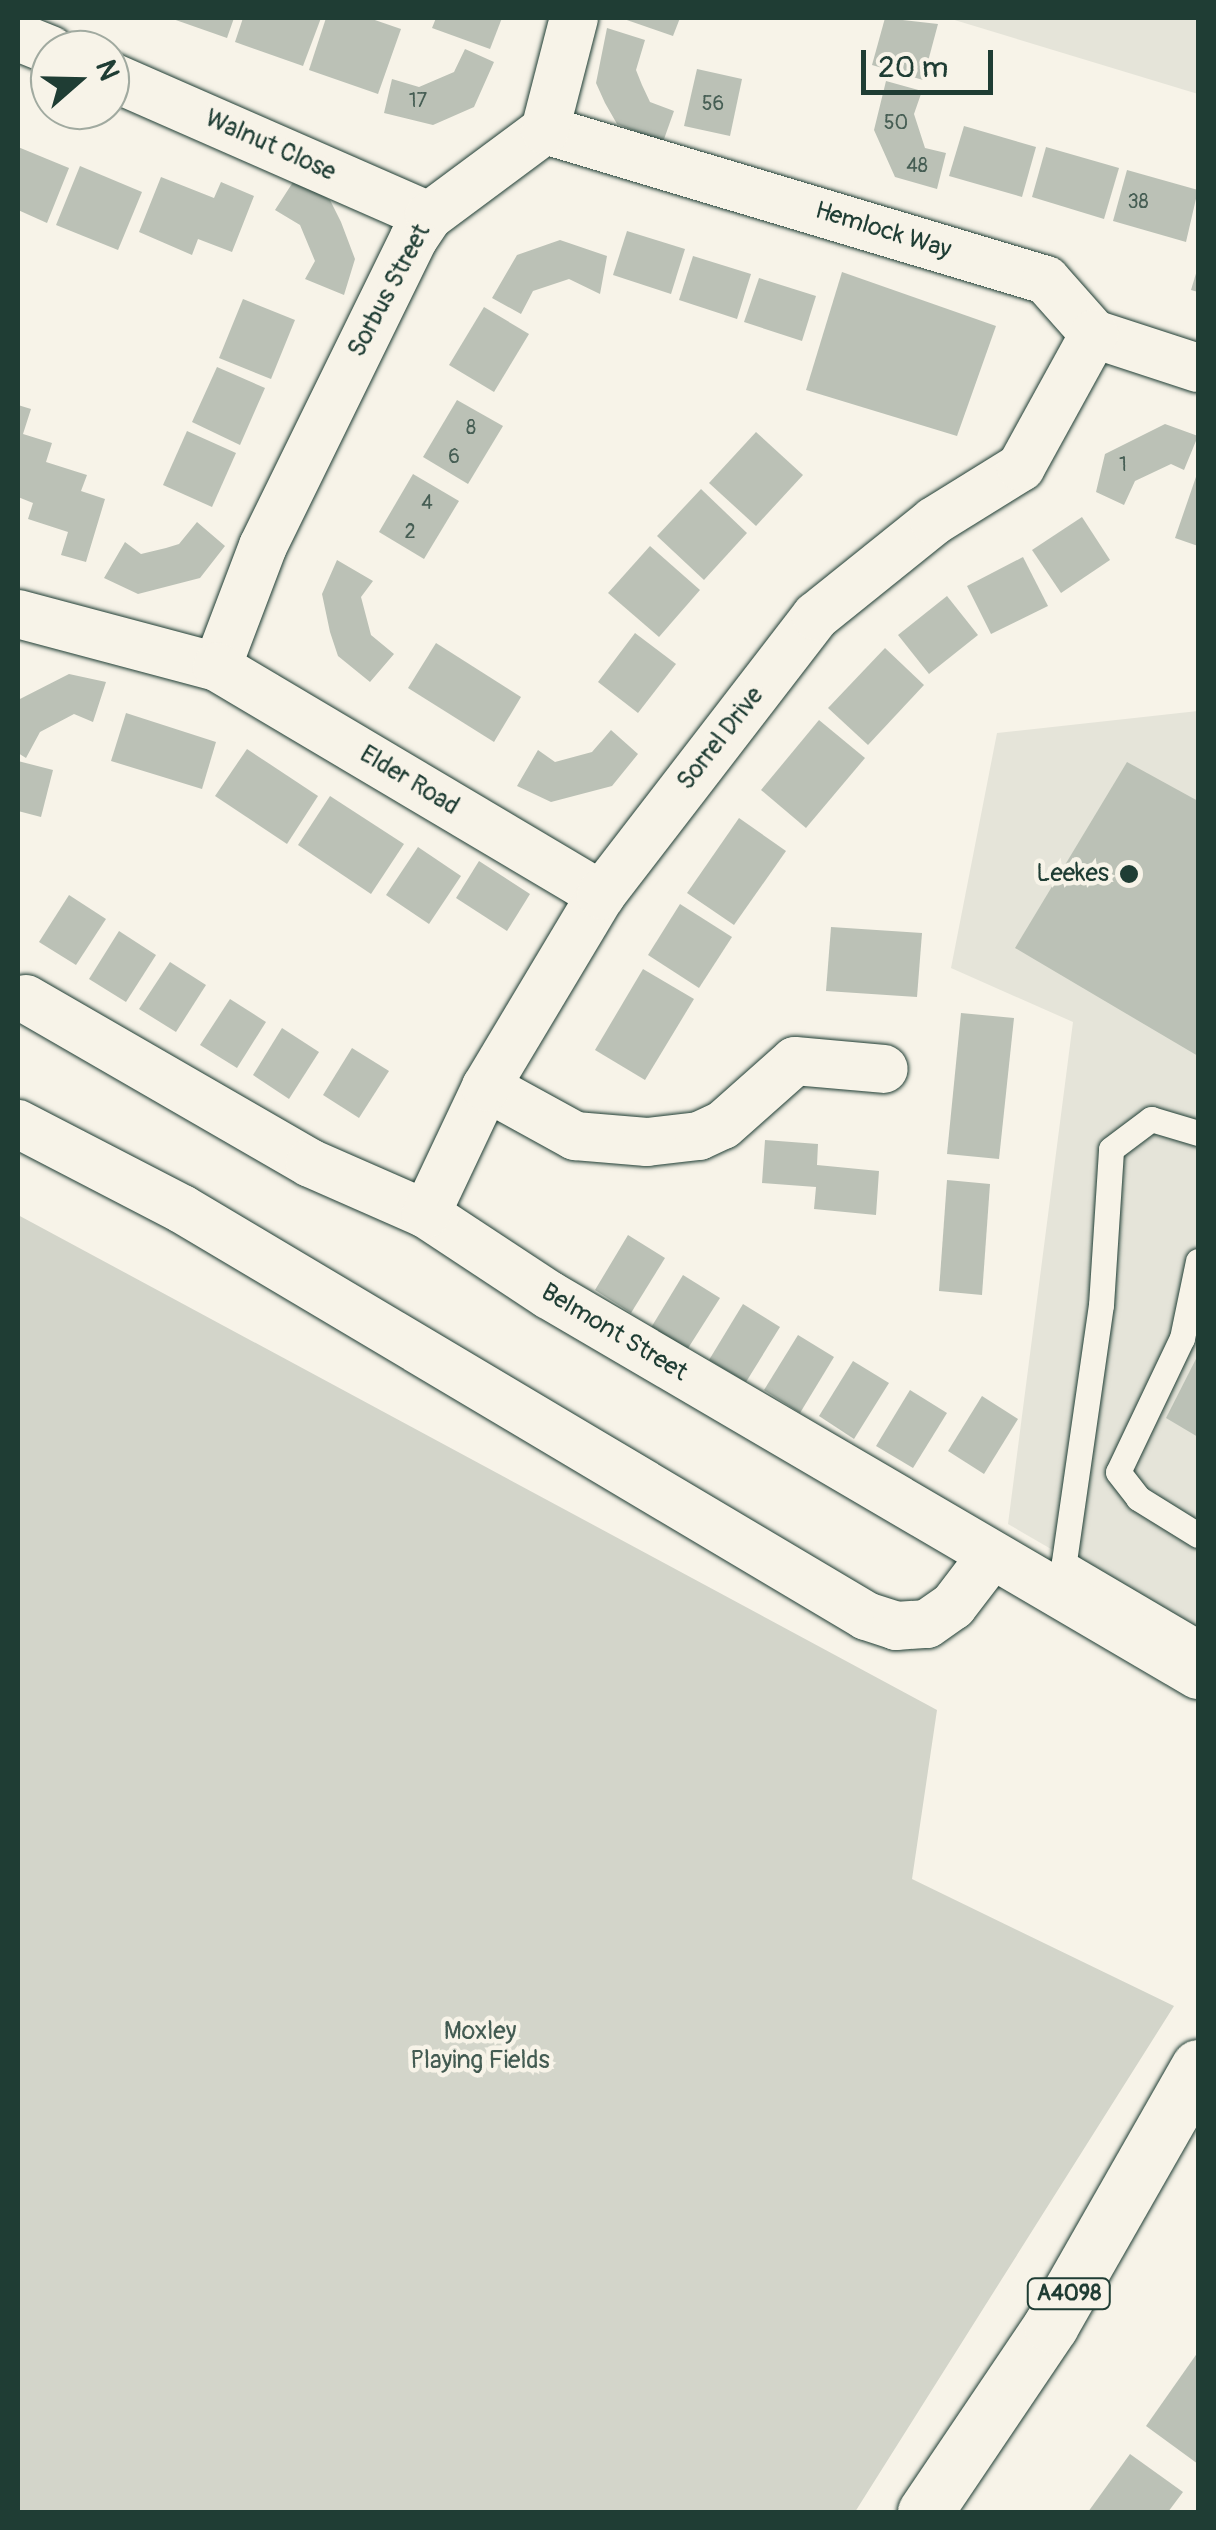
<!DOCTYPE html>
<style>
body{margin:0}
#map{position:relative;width:1216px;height:2530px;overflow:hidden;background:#f7f3e8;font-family:Pangolin,sans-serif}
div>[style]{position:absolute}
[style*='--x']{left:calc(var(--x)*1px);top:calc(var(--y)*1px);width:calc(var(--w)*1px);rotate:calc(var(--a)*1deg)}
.built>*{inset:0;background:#e5e4d9}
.green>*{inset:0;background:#d3d5ca}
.building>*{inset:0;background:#bbc1b6}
.roads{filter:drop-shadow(0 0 2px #1f3d34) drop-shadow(0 0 2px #1f3d34)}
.lane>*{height:25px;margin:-12.5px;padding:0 12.5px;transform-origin:12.5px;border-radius:12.5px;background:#f7f3e8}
.street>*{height:48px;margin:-24px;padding:0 24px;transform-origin:24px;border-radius:24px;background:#f7f3e8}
.primary>*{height:55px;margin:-27.5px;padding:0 27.5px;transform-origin:27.5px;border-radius:27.5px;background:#f7f3e8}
.dots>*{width:28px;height:28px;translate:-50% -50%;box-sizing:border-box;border:5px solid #f7f3e8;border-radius:50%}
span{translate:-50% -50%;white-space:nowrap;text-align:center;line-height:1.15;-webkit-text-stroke:9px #f7f3e8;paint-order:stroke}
.number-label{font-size:20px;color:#465e54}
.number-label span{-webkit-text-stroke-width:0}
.shield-label span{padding:2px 8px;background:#f7f3e8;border:2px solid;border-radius:8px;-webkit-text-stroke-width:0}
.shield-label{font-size:22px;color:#1f3d34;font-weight:700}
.street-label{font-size:25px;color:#1f3d34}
.poi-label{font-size:25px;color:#1f3d34}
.right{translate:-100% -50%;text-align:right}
.park-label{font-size:25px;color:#435b52}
.frame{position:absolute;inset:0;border:20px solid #1f3d34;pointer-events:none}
.north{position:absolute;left:30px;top:30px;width:100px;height:100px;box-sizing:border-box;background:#f7f3e8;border:2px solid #a1aaa0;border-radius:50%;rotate:70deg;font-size:28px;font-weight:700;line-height:40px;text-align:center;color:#1f3d34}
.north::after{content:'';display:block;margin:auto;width:35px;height:45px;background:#1f3d34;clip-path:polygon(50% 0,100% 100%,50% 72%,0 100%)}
.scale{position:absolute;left:861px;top:50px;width:132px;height:45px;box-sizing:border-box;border:5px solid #1f3d34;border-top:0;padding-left:12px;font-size:30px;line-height:35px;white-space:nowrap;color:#1f3d34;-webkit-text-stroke:8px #f7f3e8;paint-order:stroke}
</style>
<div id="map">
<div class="built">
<div style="clip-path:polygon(948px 18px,1198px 18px,1198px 94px)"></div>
<div style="clip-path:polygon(1198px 711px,1198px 1634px,1008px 1524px,1073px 1022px,951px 968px,997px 733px)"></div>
</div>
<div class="green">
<div style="clip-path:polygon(18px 1215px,937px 1710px,912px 1879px,1174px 2006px,855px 2512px,18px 2512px)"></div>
</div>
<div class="building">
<div style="clip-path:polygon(170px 18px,234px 18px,227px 38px)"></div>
<div style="clip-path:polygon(243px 18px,321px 18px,303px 66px,235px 42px)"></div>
<div style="clip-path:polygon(326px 18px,369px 18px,401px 29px,378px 94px,309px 70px)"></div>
<div style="clip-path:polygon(436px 18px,502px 18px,490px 49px,432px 28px)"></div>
<div style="clip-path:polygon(621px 18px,680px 18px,673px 36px)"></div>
<div style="clip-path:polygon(885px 18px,938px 24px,923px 80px,872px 65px)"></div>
<div style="clip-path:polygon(607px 28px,645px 40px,636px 70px,642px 85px,650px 102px,674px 111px,663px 142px,617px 124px,605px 103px,596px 83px)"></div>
<div style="clip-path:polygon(465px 49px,494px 62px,474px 107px,433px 125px,384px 113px,392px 79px,419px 87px,454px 72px)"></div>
<div style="clip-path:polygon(697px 69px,742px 79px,730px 136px,684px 126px)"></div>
<div style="clip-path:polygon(886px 81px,922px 91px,914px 114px,925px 148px,946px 153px,937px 189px,895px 177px,874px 130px)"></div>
<div style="clip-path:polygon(964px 126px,1036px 147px,1022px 197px,949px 176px)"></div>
<div style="clip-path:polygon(18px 147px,69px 168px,47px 223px,18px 210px)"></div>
<div style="clip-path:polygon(1046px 147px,1119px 168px,1104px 219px,1032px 197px)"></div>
<div style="clip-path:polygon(80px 166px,142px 192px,118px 250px,56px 225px)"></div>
<div style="clip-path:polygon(1127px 170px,1198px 190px,1186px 242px,1113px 221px)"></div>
<div style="clip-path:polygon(161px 177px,214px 198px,221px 182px,254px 196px,232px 252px,198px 239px,192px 255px,139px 232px)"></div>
<div style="clip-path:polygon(295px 179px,330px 200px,341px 222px,355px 259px,344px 295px,305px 279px,315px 261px,300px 225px,275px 210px)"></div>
<div style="clip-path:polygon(627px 231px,685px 249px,671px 294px,613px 275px)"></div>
<div style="clip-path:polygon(560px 240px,607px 256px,600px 294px,569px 279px,533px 291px,521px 314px,492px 298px,517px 255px)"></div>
<div style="clip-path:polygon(693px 256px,751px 274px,737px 319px,679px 300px)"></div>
<div style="clip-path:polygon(1198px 267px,1198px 292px,1191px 290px)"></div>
<div style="clip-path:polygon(842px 272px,996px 326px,957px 436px,806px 390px)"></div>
<div style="clip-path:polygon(759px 278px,816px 296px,802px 341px,744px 322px)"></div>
<div style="clip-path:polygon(243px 299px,295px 320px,271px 379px,219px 358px)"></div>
<div style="clip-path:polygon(484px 307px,529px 334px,494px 392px,449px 365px)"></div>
<div style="clip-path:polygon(217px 367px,265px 388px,240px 445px,192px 422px)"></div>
<div style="clip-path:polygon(457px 400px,503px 426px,468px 484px,423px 457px)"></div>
<div style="clip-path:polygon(18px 405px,31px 409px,23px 434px,52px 443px,46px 462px,87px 475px,81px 491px,105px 499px,86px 562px,61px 555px,68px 532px,28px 519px,33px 503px,18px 497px)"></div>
<div style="clip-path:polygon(1165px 424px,1198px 436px,1184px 470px,1171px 464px,1135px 481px,1124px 505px,1096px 492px,1105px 454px)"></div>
<div style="clip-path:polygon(187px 431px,236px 453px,212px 507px,163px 485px)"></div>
<div style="clip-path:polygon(756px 432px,803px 475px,756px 526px,709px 483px)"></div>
<div style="clip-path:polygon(1198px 471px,1198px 546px,1175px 538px)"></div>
<div style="clip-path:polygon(413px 474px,459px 501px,424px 559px,379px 532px)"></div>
<div style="clip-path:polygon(701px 489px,747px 533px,704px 580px,657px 536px)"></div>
<div style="clip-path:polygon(1082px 517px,1110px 560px,1061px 593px,1032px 550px)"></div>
<div style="clip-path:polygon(197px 522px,225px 546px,200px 578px,138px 594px,104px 578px,125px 542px,141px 554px,166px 548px,179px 544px)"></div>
<div style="clip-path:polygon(650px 546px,700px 590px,659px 637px,608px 593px)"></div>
<div style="clip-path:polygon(1023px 557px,1048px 606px,991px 634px,967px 586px)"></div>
<div style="clip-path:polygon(337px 560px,373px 581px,361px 597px,371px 635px,394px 654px,370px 682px,338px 656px,330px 632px,322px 594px)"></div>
<div style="clip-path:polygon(947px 596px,978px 635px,929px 674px,898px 635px)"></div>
<div style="clip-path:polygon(635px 633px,676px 664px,638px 713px,598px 682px)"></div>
<div style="clip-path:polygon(436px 643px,521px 697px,494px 742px,408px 688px)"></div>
<div style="clip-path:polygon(885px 648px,924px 685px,868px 745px,828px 708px)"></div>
<div style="clip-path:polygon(69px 674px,106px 682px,93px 722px,74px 714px,40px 732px,26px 758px,18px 753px,18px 700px)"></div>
<div style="clip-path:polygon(126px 713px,216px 742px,202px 789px,111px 761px)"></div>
<div style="clip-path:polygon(819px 720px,865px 758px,806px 828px,761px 790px)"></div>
<div style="clip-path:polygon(611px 730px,638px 754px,612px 786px,551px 802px,517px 786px,538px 750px,555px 762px,592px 752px)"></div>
<div style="clip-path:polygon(247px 749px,318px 796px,287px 844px,215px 796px)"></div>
<div style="clip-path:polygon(18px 761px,53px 770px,41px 817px,18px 811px)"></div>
<div style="clip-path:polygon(1127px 762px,1198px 801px,1198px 1056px,1015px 948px)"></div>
<div style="clip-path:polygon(330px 796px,404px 844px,371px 894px,298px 845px)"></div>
<div style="clip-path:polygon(739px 818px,786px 851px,734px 925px,687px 893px)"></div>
<div style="clip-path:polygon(418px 847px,461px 876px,429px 924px,386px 895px)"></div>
<div style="clip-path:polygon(479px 861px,530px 894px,507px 931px,456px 898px)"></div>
<div style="clip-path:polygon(69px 895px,106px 919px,76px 965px,39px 942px)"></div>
<div style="clip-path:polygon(680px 904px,732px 937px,699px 988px,648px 955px)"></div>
<div style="clip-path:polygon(831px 927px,922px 933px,917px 997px,826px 991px)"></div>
<div style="clip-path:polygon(119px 931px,156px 955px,126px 1002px,89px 979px)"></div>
<div style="clip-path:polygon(170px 962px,206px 985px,176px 1032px,139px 1009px)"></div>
<div style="clip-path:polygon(643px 969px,694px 999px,645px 1080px,595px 1050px)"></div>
<div style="clip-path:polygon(230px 999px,266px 1022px,237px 1068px,200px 1045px)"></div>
<div style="clip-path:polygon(961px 1013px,1014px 1018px,999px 1159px,947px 1154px)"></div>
<div style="clip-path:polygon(282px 1028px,319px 1052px,289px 1099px,253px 1075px)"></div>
<div style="clip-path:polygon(352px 1048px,389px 1071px,359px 1118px,323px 1095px)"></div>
<div style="clip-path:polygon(765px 1140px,818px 1144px,817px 1165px,879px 1171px,876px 1215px,814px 1209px,816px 1187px,762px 1183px)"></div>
<div style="clip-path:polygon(947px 1180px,990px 1184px,982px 1295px,939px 1291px)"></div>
<div style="clip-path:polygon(628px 1235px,665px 1258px,631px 1313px,595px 1290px)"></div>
<div style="clip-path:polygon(683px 1275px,720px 1298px,685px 1353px,649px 1331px)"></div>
<div style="clip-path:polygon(743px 1304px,780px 1327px,746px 1382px,709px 1360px)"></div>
<div style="clip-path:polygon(798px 1335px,834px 1357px,800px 1413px,764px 1390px)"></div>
<div style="clip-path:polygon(1198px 1355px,1198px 1437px,1166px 1418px)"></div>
<div style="clip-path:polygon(853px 1361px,889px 1383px,854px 1439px,819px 1416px)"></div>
<div style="clip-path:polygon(910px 1390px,947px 1413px,913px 1468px,876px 1446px)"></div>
<div style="clip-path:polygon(982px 1396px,1018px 1419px,984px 1474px,948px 1451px)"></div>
<div style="clip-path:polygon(1198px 2352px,1198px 2464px,1146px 2426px)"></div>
<div style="clip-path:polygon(1130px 2454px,1183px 2492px,1168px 2512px,1088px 2512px)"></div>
</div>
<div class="roads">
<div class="lane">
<div style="--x:1198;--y:1261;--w:79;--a:101.7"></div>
<div style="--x:1182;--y:1338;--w:148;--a:115.5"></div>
<div style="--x:1118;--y:1472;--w:33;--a:52"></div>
<div style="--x:1138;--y:1498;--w:70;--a:31.7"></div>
<div style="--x:1064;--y:1563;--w:156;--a:30.5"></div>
<div style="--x:1059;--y:1596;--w:294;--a:-81.8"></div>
<div style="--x:1101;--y:1305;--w:156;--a:-86.3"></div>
<div style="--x:1111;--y:1149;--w:50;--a:-36.9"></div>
<div style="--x:1151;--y:1119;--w:49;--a:16.6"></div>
</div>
<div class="street">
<div style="--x:18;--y:37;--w:35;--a:22"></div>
<div style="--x:110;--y:76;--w:348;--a:23.7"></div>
<div style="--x:545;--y:130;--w:523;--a:16.67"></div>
<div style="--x:1046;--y:280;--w:72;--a:48.4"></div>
<div style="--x:1094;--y:334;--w:109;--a:18.1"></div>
<div style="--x:18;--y:614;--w:206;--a:14.9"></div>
<div style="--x:217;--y:667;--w:129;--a:-69.2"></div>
<div style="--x:263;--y:546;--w:343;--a:-63.9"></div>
<div style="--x:414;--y:238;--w:27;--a:-56"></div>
<div style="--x:429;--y:216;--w:144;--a:-36.6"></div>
<div style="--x:545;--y:130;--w:116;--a:-75.5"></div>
<div style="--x:217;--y:667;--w:447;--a:30.7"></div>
<div style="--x:26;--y:999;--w:328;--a:30"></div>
<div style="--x:310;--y:1163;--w:127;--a:23.7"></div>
<div style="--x:426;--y:1214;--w:147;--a:33.4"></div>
<div style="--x:549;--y:1295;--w:752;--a:30.35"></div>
<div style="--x:486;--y:1087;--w:102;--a:28.8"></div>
<div style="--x:575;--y:1136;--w:72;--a:4.8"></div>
<div style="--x:647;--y:1142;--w:52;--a:-6.6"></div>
<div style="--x:699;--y:1136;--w:26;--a:-25"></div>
<div style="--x:723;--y:1125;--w:96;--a:-41.6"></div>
<div style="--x:795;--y:1061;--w:89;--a:5.1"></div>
<div style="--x:18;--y:1124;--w:185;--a:27.4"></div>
<div style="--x:182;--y:1209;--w:796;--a:30.75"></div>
<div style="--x:866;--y:1616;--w:32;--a:18"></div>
<div style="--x:896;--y:1626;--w:31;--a:-4"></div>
<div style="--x:927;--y:1624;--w:32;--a:-35"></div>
<div style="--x:953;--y:1606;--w:64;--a:-52.6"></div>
<div style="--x:426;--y:1214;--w:140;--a:-64.7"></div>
<div style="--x:486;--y:1087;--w:224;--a:-59.1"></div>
<div style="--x:601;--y:895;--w:352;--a:-52.4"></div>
<div style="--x:816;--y:616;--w:151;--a:-38.8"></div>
<div style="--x:934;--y:521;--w:102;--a:-31.8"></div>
<div style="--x:1021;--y:467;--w:152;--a:-61.2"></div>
</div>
<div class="primary">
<div style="--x:925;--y:2512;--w:225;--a:-56"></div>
<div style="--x:1051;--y:2325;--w:297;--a:-60.3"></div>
</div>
</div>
<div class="dots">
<div style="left:1129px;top:874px;background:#1f3d34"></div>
</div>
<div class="number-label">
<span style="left:418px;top:100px">17</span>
<span style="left:713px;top:103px">56</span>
<span style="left:896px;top:122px">50</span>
<span style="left:917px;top:165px">48</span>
<span style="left:1138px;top:201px">38</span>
<span style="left:471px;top:427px">8</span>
<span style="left:454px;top:456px">6</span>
<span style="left:1123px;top:464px">1</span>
<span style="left:427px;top:502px">4</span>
<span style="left:410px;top:531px">2</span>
</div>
<div class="shield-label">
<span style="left:1069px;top:2294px">A4098</span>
</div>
<div class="street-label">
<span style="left:270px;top:146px;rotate:24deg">Walnut Close</span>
<span style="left:883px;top:231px;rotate:17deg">Hemlock Way</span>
<span style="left:390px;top:291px;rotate:-62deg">Sorbus Street</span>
<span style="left:721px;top:739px;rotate:-52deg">Sorrel Drive</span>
<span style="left:409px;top:781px;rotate:31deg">Elder Road</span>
<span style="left:614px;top:1333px;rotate:31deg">Belmont Street</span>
</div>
<div class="poi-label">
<span class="right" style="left:1109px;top:874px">Leekes</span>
</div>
<div class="park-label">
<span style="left:480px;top:2047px">Moxley<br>Playing Fields</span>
</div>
<div class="frame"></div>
<div class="north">N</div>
<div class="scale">20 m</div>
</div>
